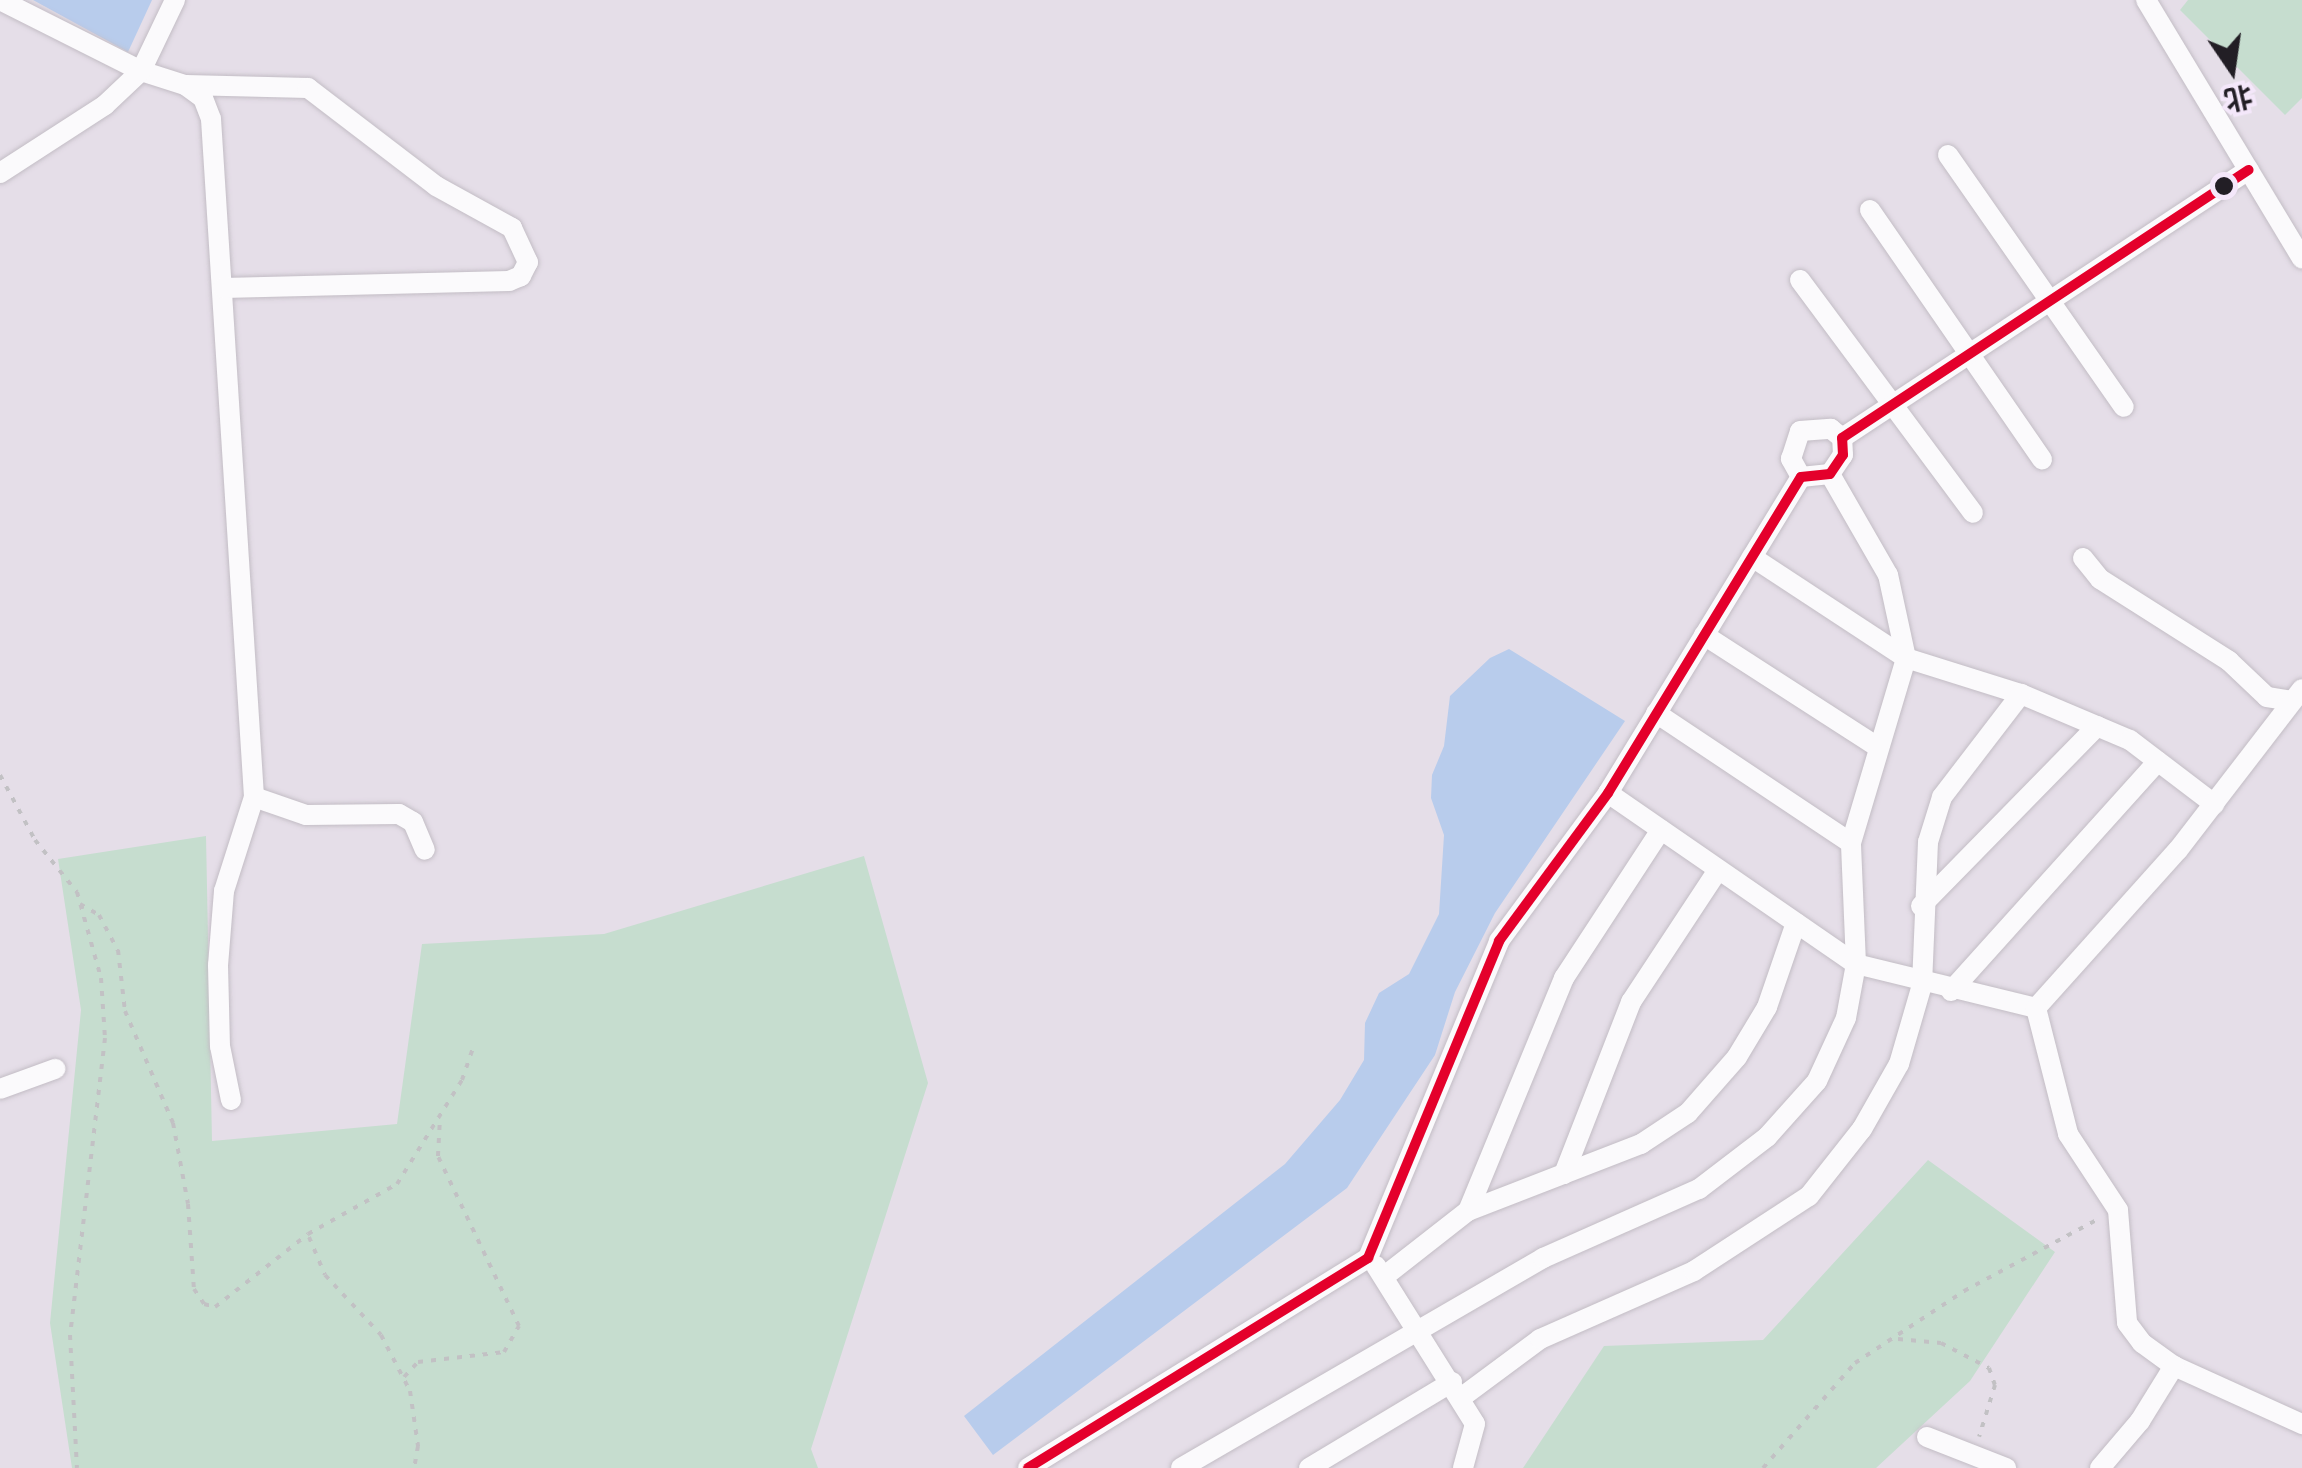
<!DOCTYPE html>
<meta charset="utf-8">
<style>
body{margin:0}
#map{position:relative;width:2302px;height:1468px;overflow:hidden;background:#e5dee8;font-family:Commissioner,"Noto Sans SC",sans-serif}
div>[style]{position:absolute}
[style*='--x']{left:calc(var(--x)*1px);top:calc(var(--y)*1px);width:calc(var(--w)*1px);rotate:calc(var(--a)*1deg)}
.green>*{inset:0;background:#c6ddcf}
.water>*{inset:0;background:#b8ccec}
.path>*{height:4px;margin-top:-2px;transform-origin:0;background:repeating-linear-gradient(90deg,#c2c1c4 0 5px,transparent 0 13px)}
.roads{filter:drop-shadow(0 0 2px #c3bdc5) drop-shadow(0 0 2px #c3bdc5)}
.minor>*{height:20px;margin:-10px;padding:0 10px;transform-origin:10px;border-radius:10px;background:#fbfafc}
.bus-1>*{height:10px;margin:-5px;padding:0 5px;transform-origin:5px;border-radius:5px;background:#e4002b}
.dots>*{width:28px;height:28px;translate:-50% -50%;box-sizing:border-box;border:5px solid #f4e7fa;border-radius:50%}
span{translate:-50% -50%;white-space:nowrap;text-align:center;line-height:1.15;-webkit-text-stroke:9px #f4e7fa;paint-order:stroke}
.north{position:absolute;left:2182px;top:20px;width:100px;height:100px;-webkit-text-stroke:8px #f4e7fa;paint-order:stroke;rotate:167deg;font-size:28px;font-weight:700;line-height:40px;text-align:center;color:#221e25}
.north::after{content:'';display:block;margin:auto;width:35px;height:45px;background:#221e25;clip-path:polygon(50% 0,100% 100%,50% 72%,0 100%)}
</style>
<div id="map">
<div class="green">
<div style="clip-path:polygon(2188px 0,2302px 0,2302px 98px,2285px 115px,2180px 10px)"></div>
<div style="clip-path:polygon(206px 836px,212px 1141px,397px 1124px,422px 944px,604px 934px,864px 856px,928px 1083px,811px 1449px,818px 1468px,72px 1468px,50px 1323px,81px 1010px,58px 859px)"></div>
<div style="clip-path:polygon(1928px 1160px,2055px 1252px,1970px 1381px,1876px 1468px,1523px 1468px,1604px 1346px,1763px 1340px)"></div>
</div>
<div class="water">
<div style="clip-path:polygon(33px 0,152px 0,128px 52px)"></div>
<div style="clip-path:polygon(1509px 649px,1625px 721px,1495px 913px,1455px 992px,1435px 1055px,1347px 1188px,993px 1455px,964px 1416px,1285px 1164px,1340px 1100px,1364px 1060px,1365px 1023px,1379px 993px,1409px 974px,1439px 914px,1444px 835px,1431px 798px,1432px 775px,1444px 746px,1450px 696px,1490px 658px)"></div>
</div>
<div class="path">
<div style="--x:0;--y:775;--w:74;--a:61.7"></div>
<div style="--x:35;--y:840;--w:67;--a:51.1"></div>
<div style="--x:77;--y:892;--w:89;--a:74.4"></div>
<div style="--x:101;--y:978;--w:60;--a:86.2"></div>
<div style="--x:105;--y:1038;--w:299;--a:96.7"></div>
<div style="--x:70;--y:1335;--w:133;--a:87"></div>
<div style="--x:80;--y:904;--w:22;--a:30"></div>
<div style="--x:99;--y:915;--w:40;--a:62"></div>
<div style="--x:118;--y:950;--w:61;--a:83.5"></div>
<div style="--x:125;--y:1011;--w:122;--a:66.8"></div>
<div style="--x:173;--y:1123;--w:82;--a:79.5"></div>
<div style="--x:188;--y:1204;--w:85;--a:86"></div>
<div style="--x:194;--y:1289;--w:18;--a:56"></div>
<div style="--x:204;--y:1304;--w:11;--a:15"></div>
<div style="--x:215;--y:1307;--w:118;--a:-38.1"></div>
<div style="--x:308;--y:1234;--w:102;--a:-29.3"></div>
<div style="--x:397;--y:1184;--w:123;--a:-58"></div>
<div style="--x:462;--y:1080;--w:36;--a:-71"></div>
<div style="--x:309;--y:1237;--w:41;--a:67.2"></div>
<div style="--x:325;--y:1275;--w:82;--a:47"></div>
<div style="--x:381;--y:1335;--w:63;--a:62.6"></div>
<div style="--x:410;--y:1391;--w:56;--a:81.7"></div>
<div style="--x:418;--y:1446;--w:22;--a:100"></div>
<div style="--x:1898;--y:1339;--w:43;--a:5.3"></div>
<div style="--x:1941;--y:1343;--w:54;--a:27.5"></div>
<div style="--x:1989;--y:1368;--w:18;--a:71"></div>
<div style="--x:1995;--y:1385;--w:54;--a:107.1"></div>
<div style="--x:404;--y:1377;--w:21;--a:-47"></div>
<div style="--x:418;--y:1362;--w:87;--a:-6.6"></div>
<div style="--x:504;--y:1352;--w:30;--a:-60"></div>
<div style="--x:519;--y:1326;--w:188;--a:-115.5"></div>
<div style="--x:438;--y:1156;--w:38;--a:-87"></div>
<div style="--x:1763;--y:1468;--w:140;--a:-48.8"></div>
<div style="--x:1855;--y:1363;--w:131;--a:-33.4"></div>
<div style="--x:1964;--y:1291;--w:154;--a:-28.2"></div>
</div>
<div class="roads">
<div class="minor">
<div style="--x:0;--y:0;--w:158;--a:26.7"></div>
<div style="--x:141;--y:71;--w:46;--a:17.7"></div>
<div style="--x:185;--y:85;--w:22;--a:36"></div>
<div style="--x:203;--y:98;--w:22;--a:69"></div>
<div style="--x:211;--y:119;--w:679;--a:86.37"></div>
<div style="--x:254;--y:797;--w:99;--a:107.7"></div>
<div style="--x:224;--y:891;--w:74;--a:94.6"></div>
<div style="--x:218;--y:965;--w:81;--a:88.6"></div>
<div style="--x:220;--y:1046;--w:55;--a:78.5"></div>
<div style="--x:2146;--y:0;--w:302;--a:58.9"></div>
<div style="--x:186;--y:85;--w:122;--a:1.4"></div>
<div style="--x:308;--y:88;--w:161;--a:37.4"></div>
<div style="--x:436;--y:186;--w:87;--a:28.9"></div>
<div style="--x:512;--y:228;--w:38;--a:65"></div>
<div style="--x:528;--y:262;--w:16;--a:117"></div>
<div style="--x:521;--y:276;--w:13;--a:157"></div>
<div style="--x:509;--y:281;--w:286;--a:178.6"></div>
<div style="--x:1948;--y:155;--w:307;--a:55.1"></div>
<div style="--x:0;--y:173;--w:125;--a:-32.9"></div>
<div style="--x:105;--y:105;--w:50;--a:-43.4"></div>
<div style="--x:141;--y:71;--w:79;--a:-64.4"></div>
<div style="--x:1870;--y:210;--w:303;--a:55.4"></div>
<div style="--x:1800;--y:280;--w:290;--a:53.4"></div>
<div style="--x:1801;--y:477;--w:21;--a:-119"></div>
<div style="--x:1791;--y:459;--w:29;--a:-72"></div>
<div style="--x:1800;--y:431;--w:31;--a:-4"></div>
<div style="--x:1831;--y:429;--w:14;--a:39"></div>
<div style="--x:1752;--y:557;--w:184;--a:33.3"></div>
<div style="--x:1906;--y:658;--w:121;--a:17.4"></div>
<div style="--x:2021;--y:694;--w:118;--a:22.9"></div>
<div style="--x:2130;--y:740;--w:106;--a:37.3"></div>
<div style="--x:2083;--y:558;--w:27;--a:51"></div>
<div style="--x:2100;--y:579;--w:153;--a:32.4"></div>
<div style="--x:2229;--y:661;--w:52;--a:43.5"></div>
<div style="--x:2267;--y:697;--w:25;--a:9"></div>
<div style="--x:1704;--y:635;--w:205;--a:32.8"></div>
<div style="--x:1656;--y:713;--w:234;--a:33.7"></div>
<div style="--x:1608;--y:793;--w:301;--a:34.6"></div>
<div style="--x:1856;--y:964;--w:185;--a:13.7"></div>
<div style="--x:2036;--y:1008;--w:212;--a:-48.1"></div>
<div style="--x:2178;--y:850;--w:203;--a:-52.4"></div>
<div style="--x:254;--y:797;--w:55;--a:19.1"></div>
<div style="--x:306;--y:815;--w:93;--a:-0.6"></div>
<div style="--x:399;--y:814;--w:16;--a:30"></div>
<div style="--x:413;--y:822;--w:30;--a:67"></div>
<div style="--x:1921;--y:906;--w:252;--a:-45.6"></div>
<div style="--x:1951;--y:991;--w:309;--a:-48"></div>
<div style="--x:2036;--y:1008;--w:130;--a:75.7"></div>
<div style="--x:2068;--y:1134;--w:91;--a:56.7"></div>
<div style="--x:2118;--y:1210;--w:113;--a:85.4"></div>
<div style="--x:2127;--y:1323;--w:25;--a:53"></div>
<div style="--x:2142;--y:1343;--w:39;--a:36"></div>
<div style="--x:2174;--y:1366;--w:141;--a:24.4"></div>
<div style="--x:0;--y:1089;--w:59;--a:-20"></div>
<div style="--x:1564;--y:1174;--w:185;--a:-68.7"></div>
<div style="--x:1631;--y:1002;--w:158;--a:-56.6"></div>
<div style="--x:1468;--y:1211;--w:252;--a:-67.6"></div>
<div style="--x:1564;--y:978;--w:177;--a:-56.8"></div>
<div style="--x:1376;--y:1266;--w:186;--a:57.9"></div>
<div style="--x:1475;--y:1424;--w:46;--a:105.3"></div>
<div style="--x:1386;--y:1275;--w:104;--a:-38"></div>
<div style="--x:1468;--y:1211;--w:186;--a:-21.2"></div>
<div style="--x:1641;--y:1144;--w:56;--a:-33.4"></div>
<div style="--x:1688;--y:1113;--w:74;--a:-48.8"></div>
<div style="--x:1737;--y:1057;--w:58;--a:-59"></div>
<div style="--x:1767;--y:1007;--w:89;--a:-71"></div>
<div style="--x:1462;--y:1397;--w:97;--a:-36.6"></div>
<div style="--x:1540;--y:1339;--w:168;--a:-23.8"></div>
<div style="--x:1694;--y:1271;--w:137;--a:-33.1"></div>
<div style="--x:1809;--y:1196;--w:85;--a:-51.7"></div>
<div style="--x:1862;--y:1129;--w:75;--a:-60.4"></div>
<div style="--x:1899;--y:1064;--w:82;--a:-73.8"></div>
<div style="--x:1922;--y:985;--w:143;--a:-87.6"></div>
<div style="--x:1928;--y:842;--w:47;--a:-72.7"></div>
<div style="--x:1942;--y:797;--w:130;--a:-52.5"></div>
<div style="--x:1927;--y:1437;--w:85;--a:21.4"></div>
<div style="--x:1028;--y:1468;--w:400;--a:-31.7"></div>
<div style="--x:1368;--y:1258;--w:343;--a:-67.5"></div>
<div style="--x:1499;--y:941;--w:184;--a:-53.6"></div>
<div style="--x:1608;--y:793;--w:370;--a:-58.6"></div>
<div style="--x:1801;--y:477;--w:29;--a:-6"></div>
<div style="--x:1830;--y:474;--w:23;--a:-56"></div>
<div style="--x:1843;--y:455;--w:17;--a:-93"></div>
<div style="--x:1842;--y:438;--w:487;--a:-33.4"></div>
<div style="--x:1181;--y:1468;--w:419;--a:-30.1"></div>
<div style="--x:1543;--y:1258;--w:171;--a:-23.9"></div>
<div style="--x:1699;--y:1189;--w:86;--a:-37.4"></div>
<div style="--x:1767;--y:1137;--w:75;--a:-48.2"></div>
<div style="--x:1817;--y:1081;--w:69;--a:-65.3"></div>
<div style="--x:1846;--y:1018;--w:55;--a:-79.5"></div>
<div style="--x:1856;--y:964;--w:121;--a:-92.4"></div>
<div style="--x:1851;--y:843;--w:193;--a:-73.4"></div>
<div style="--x:1906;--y:658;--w:85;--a:-102.2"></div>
<div style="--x:1888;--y:575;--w:116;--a:-119.9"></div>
<div style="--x:1309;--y:1468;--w:167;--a:-31"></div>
<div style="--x:2100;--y:1468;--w:62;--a:-49.6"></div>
<div style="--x:2140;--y:1421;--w:65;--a:-58.3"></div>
</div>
</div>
<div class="bus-1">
<div style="--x:1028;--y:1468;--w:400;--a:-31.7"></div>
<div style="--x:1368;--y:1258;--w:343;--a:-67.5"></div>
<div style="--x:1499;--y:941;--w:184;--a:-53.6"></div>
<div style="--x:1608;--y:793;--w:370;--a:-58.6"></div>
<div style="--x:1801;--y:477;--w:29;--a:-6"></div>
<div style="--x:1830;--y:474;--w:23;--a:-56"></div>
<div style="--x:1843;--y:455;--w:17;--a:-93"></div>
<div style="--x:1842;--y:438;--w:487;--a:-33.4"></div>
</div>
<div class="dots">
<div style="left:2224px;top:186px;background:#221e25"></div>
</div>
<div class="north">北</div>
</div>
